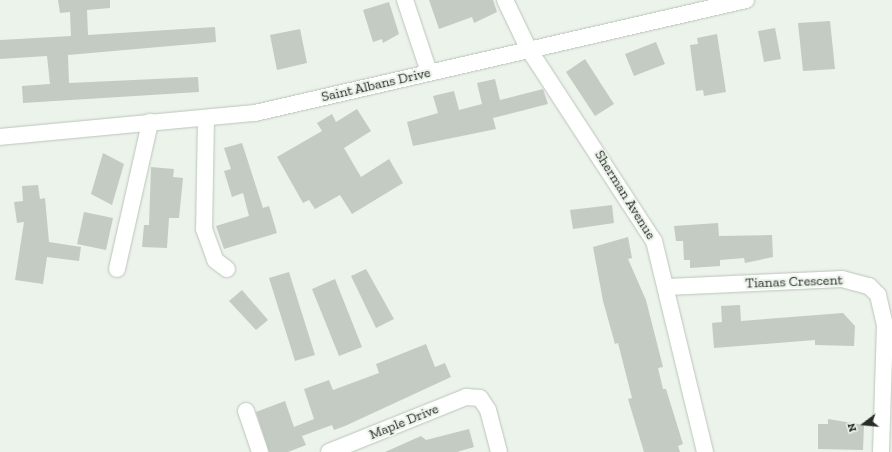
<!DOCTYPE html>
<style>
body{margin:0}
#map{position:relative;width:892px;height:452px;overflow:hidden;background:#ebf3ea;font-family:"Zilla Slab",serif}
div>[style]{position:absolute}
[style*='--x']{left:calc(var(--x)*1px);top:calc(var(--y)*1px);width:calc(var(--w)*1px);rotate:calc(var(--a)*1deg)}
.building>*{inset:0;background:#c3cbc3}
.roads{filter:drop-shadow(0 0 1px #bdc4bc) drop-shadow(0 0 1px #bdc4bc)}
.street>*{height:16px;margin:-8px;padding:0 8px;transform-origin:8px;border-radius:8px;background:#fff}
span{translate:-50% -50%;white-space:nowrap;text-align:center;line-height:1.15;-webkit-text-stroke:4px #ebf3ea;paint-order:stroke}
.street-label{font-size:14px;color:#282b28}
.north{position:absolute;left:844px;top:404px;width:40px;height:40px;-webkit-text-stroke:3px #ebf3ea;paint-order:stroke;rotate:254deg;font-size:11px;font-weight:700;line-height:16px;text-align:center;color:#282b28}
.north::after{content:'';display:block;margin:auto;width:14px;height:18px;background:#282b28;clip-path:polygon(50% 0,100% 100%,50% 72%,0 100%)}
</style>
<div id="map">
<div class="building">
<div style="clip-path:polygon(58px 0,110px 0,110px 8px,87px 10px,88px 35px,215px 27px,216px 42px,68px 55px,69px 83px,198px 77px,199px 92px,23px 103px,22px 86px,50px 84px,47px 56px,0 59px,0 40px,71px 36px,70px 12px,60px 13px)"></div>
<div style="clip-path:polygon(429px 0,493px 0,497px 12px,474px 23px,472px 17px,439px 29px)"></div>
<div style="clip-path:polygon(389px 2px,399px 34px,383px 43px,382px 39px,373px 42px,363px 10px)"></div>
<div style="clip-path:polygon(830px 21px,835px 69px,803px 71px,798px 23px)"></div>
<div style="clip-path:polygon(775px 28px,781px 59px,764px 62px,758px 31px)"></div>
<div style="clip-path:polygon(300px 29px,307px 63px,277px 70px,270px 35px)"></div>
<div style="clip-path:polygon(717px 34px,726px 92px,704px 96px,703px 90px,696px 91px,690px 45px,698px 44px,697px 38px)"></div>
<div style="clip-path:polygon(656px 42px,665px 64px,634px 76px,625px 54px)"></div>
<div style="clip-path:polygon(585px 59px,614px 104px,595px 116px,566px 72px)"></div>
<div style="clip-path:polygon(495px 79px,500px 100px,543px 89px,548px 104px,493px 118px,496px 129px,413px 146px,407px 122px,438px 113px,433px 96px,454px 91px,459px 110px,482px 104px,477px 83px)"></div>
<div style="clip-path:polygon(357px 109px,371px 131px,344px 148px,361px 177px,389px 159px,403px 183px,352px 214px,340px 195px,315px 209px,309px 200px,303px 203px,277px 157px,322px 131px,317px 123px,332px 114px,336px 122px)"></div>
<div style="clip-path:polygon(242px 143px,263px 208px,269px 206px,277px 233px,224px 249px,216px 226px,249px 216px,243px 193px,232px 197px,224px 171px,231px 169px,224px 148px)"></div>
<div style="clip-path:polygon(103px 153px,124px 164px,112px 205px,91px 194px)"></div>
<div style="clip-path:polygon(151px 167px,174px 169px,173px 177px,183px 178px,179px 218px,169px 218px,167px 248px,142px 247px,144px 225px,149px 225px)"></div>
<div style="clip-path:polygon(38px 185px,40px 199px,45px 198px,49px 242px,81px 247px,79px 261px,47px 257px,43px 284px,15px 280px,24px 222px,17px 223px,14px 202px,23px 201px,22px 186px)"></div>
<div style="clip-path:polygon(612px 205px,614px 223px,573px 229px,570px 210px)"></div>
<div style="clip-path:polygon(84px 212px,113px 218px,106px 250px,77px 244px)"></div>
<div style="clip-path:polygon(718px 223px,719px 236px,772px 235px,773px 257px,745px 263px,744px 258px,720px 260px,720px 266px,690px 268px,690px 260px,684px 260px,683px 241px,676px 241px,674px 226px)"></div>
<div style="clip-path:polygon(628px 237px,632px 258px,628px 259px,646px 300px,663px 367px,658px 368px,663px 389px,666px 389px,683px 444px,678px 446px,680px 452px,644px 452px,628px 399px,632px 398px,618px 343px,615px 344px,603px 301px,593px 247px)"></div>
<div style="clip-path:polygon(366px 269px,394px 319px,376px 328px,351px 276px)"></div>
<div style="clip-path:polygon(289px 272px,315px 355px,295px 361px,269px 278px)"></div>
<div style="clip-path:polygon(335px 279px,362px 347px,339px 356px,312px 289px)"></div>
<div style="clip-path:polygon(242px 290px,268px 320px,256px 330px,229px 301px)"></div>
<div style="clip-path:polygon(740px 305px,741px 321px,843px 313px,855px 326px,854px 346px,815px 345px,815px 340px,714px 348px,712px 323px,722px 322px,721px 306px)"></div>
<div style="clip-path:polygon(426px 344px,435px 367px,445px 363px,451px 377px,345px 426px,334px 430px,332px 425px,302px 436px,306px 445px,288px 452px,269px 452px,256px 412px,285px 401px,294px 427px,314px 419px,304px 389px,329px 380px,333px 390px,379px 373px,376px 364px)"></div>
<div style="clip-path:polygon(828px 419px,864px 425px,863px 450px,818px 449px,818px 424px,828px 424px)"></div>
<div style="clip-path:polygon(469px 429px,474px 447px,457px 452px,385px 452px,421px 436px,426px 440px)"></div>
</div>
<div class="roads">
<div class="street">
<div style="--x:405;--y:0;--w:76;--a:71.6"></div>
<div style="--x:505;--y:0;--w:53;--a:64.4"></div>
<div style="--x:528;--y:48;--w:230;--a:56.9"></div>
<div style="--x:654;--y:241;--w:217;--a:76.4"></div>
<div style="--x:206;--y:118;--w:111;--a:91"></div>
<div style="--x:204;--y:229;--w:33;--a:70"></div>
<div style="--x:215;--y:260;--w:15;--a:37"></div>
<div style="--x:0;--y:137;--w:256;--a:-5.4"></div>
<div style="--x:255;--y:113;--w:504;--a:-12.96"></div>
<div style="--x:117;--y:269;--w:151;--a:-77.3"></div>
<div style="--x:667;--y:287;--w:175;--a:-2.6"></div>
<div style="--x:842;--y:279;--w:28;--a:15"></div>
<div style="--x:869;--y:286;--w:13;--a:45"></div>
<div style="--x:878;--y:295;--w:31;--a:77"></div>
<div style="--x:885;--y:325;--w:127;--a:91.8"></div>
<div style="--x:246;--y:411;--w:43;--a:71.1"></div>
<div style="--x:329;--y:452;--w:148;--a:-21.9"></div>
<div style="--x:466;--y:397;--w:14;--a:4"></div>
<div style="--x:480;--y:398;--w:14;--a:56"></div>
<div style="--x:488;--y:410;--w:43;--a:75.3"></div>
</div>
</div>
<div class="street-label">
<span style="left:376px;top:85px;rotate:-13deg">Saint Albans Drive</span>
<span style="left:625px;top:195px;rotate:58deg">Sherman Avenue</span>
<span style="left:794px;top:282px;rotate:-2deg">Tianas Crescent</span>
<span style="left:404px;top:422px;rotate:-22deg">Maple Drive</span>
</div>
<div class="north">N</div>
</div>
